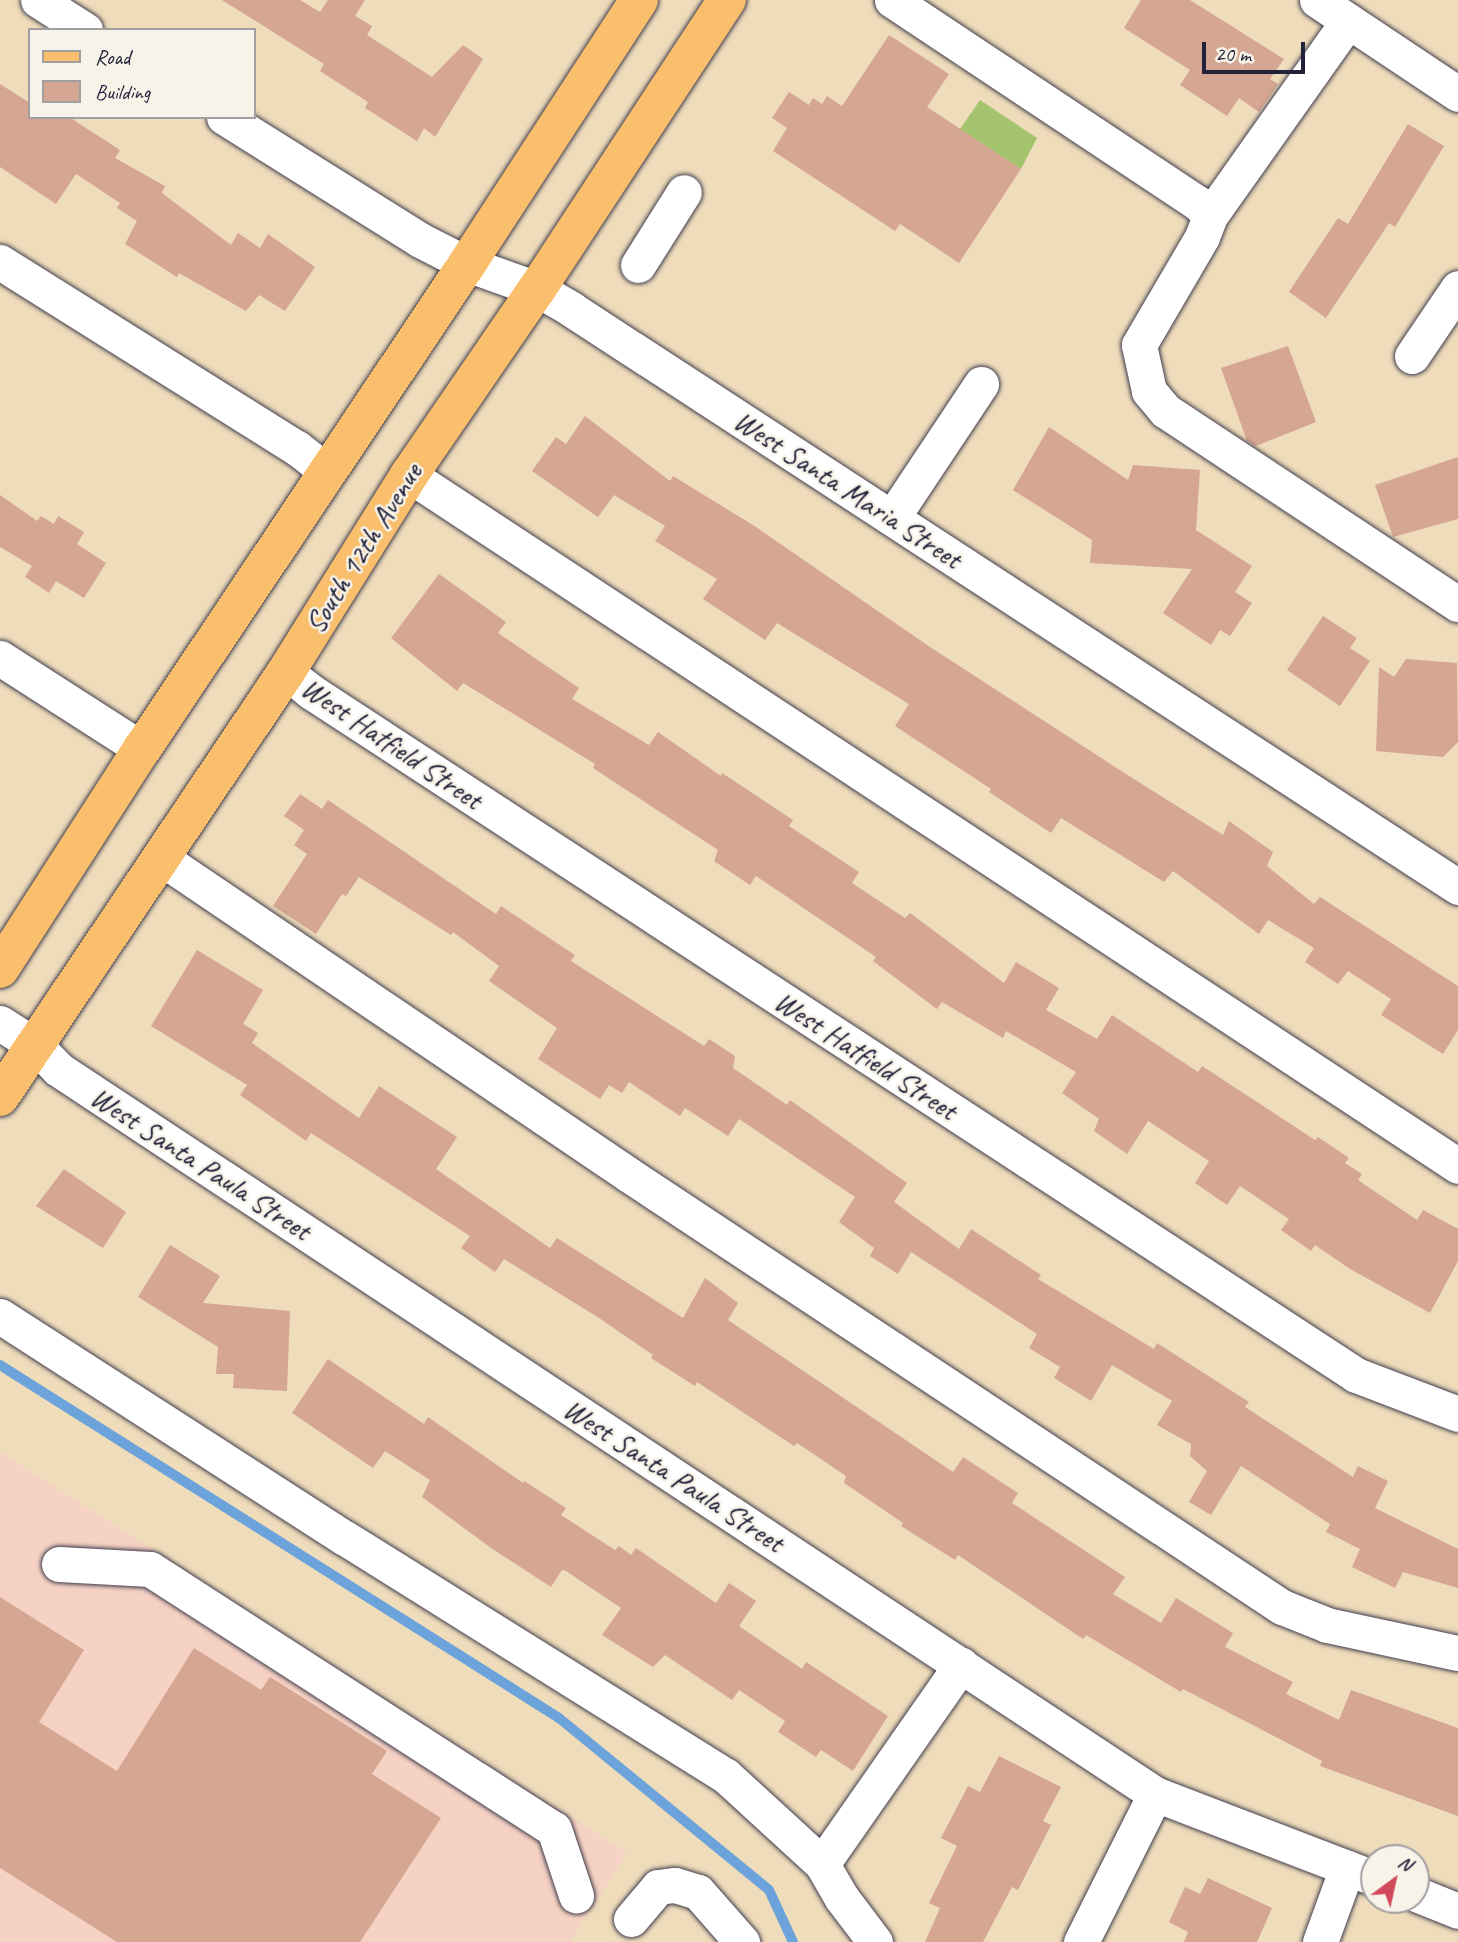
<!DOCTYPE html>
<style>
body{margin:0}
#map{position:relative;width:1458px;height:1942px;overflow:hidden;background:#efdcbb;font-family:Caveat,sans-serif}
div>[style]{position:absolute}
[style*='--x']{left:calc(var(--x)*1px);top:calc(var(--y)*1px);width:calc(var(--w)*1px);rotate:calc(var(--a)*1deg)}
.built>*{inset:0;background:#f6d2c4}
.green>*{inset:0;background:#a3c46c}
.stream>*{height:10px;margin:-5px;padding:0 5px;transform-origin:5px;border-radius:5px;background:#6ca3da}
.building>*{inset:0;background:#d5a692}
.roads{filter:drop-shadow(0 0 2px #413e4e) drop-shadow(0 0 2px #413e4e)}
.minor>*{height:35px;margin:-17.5px;padding:0 17.5px;transform-origin:17.5px;border-radius:17.5px;background:#fff}
.major>*{height:38px;margin:-19px;padding:0 19px;transform-origin:19px;border-radius:19px;background:#f9bf6d}
span{translate:-50% -50%;white-space:nowrap;text-align:center;line-height:1.15;-webkit-text-stroke:5px #f7f3e8;paint-order:stroke}
.street-label{font-size:30px;color:#22223b}
.legend{position:absolute;left:28px;top:28px;width:228px;height:91px;box-sizing:border-box;background:#f7f3e8;border:2px solid #a29fa3;margin:0;padding:9px 12px;list-style:none;font-size:21px;color:#22223b}
.legend li{display:flex;align-items:center;gap:14px;height:35px}
.legend b{width:35px;border:2px solid #a29fa3}
.north{position:absolute;left:1360px;top:1844px;width:70px;height:70px;box-sizing:border-box;background:#f7f3e8;border:2px solid #a29fa3;border-radius:50%;rotate:33deg;font-size:19px;font-weight:700;line-height:28px;text-align:center;color:#22223b}
.north::after{content:'';display:block;margin:auto;width:24px;height:32px;background:#d1495b;clip-path:polygon(50% 0,100% 100%,50% 72%,0 100%)}
.scale{position:absolute;left:1202px;top:42px;width:103px;height:32px;box-sizing:border-box;border:4px solid #22223b;border-top:0;padding-left:9px;font-size:21px;line-height:24px;white-space:nowrap;color:#22223b;-webkit-text-stroke:5px #f7f3e8;paint-order:stroke}
</style>
<div id="map">
<div class="built">
<div style="clip-path:polygon(0 1452px,627px 1853px,570px 1942px,0 1942px)"></div>
</div>
<div class="green">
<div style="clip-path:polygon(980px 100px,1037px 138px,1021px 169px,960px 129px)"></div>
</div>
<div class="stream">
<div style="--x:0;--y:1365;--w:661;--a:32.27"></div>
<div style="--x:559;--y:1718;--w:271;--a:39.3"></div>
<div style="--x:769;--y:1890;--w:57;--a:65.2"></div>
</div>
<div class="building">
<div style="clip-path:polygon(222px 0,300px 0,320px 12px,328px 0,365px 0,355px 16px,372px 26px,367px 35px,432px 77px,463px 45px,483px 59px,435px 137px,424px 128px,417px 141px,365px 108px,368px 102px,320px 71px,324px 64px)"></div>
<div style="clip-path:polygon(1141px 0,1190px 0,1284px 59px,1270px 79px,1278px 84px,1259px 112px,1239px 98px,1227px 116px,1180px 85px,1190px 70px,1124px 28px)"></div>
<div style="clip-path:polygon(889px 35px,949px 74px,927px 107px,1021px 169px,959px 263px,900px 224px,895px 231px,773px 151px,787px 128px,772px 118px,789px 92px,809px 105px,813px 98px,822px 104px,827px 96px,842px 106px)"></div>
<div style="clip-path:polygon(0 84px,30px 103px,30px 117px,69px 117px,120px 150px,115px 158px,165px 186px,162px 193px,231px 245px,238px 233px,260px 248px,268px 234px,315px 267px,285px 311px,259px 295px,246px 311px,179px 273px,177px 277px,125px 244px,137px 221px,117px 208px,120px 203px,76px 174px,56px 204px,0 167px)"></div>
<div style="clip-path:polygon(1408px 124px,1444px 146px,1395px 227px,1389px 223px,1326px 318px,1289px 292px,1338px 218px,1348px 224px)"></div>
<div style="clip-path:polygon(1288px 346px,1316px 422px,1256px 446px,1247px 441px,1221px 368px)"></div>
<div style="clip-path:polygon(585px 416px,670px 481px,673px 476px,753px 525px,930px 647px,1126px 774px,1223px 835px,1229px 821px,1273px 852px,1267px 866px,1314px 904px,1320px 897px,1458px 986px,1458px 1030px,1443px 1054px,1381px 1015px,1391px 999px,1348px 971px,1338px 984px,1305px 962px,1314px 948px,1268px 920px,1259px 934px,1173px 871px,1164px 882px,1061px 818px,1051px 833px,989px 792px,991px 789px,895px 726px,909px 704px,777px 623px,765px 640px,703px 599px,717px 579px,655px 541px,665px 526px,614px 495px,598px 517px,532px 471px,556px 437px,566px 444px)"></div>
<div style="clip-path:polygon(1049px 427px,1128px 480px,1133px 465px,1200px 470px,1196px 530px,1252px 566px,1235px 592px,1252px 603px,1230px 636px,1220px 630px,1211px 645px,1163px 613px,1192px 569px,1090px 563px,1092px 540px,1013px 490px)"></div>
<div style="clip-path:polygon(1458px 457px,1458px 519px,1393px 537px,1375px 485px)"></div>
<div style="clip-path:polygon(0 495px,37px 521px,41px 516px,54px 524px,58px 516px,84px 532px,77px 544px,106px 563px,84px 598px,56px 581px,49px 593px,25px 577px,32px 566px,0 547px)"></div>
<div style="clip-path:polygon(439px 574px,506px 622px,498px 633px,579px 688px,572px 699px,649px 745px,658px 732px,721px 776px,722px 773px,793px 820px,789px 826px,859px 872px,852px 883px,905px 918px,910px 913px,1004px 983px,1016px 962px,1059px 988px,1046px 1010px,1097px 1039px,1112px 1015px,1198px 1072px,1202px 1066px,1315px 1140px,1318px 1137px,1349px 1158px,1345px 1163px,1362px 1174px,1358px 1180px,1417px 1220px,1423px 1210px,1458px 1229px,1458px 1261px,1430px 1313px,1350px 1269px,1315px 1245px,1311px 1251px,1281px 1230px,1289px 1219px,1240px 1186px,1227px 1205px,1195px 1183px,1209px 1161px,1148px 1121px,1127px 1154px,1094px 1131px,1099px 1119px,1062px 1093px,1076px 1072px,1006px 1031px,1003px 1038px,942px 1002px,937px 1009px,873px 961px,876px 957px,756px 876px,750px 885px,714px 861px,718px 850px,593px 768px,595px 764px,463px 683px,457px 691px,391px 638px)"></div>
<div style="clip-path:polygon(1323px 616px,1357px 638px,1350px 648px,1370px 661px,1340px 706px,1287px 670px)"></div>
<div style="clip-path:polygon(1406px 659px,1457px 663px,1458px 742px,1443px 757px,1376px 751px,1379px 667px,1394px 677px)"></div>
<div style="clip-path:polygon(300px 794px,322px 809px,328px 800px,496px 914px,501px 906px,575px 955px,571px 961px,704px 1046px,709px 1039px,735px 1056px,733px 1068px,787px 1105px,790px 1100px,907px 1183px,894px 1202px,959px 1249px,971px 1229px,1041px 1275px,1038px 1279px,1154px 1349px,1157px 1343px,1249px 1402px,1245px 1407px,1353px 1477px,1358px 1466px,1388px 1481px,1375px 1508px,1458px 1549px,1458px 1588px,1403px 1572px,1395px 1588px,1352px 1567px,1360px 1549px,1326px 1532px,1330px 1524px,1241px 1466px,1211px 1515px,1189px 1502px,1207px 1471px,1190px 1456px,1191px 1444px,1157px 1425px,1172px 1401px,1112px 1365px,1091px 1401px,1054px 1378px,1060px 1367px,1029px 1348px,1037px 1334px,911px 1252px,898px 1274px,870px 1256px,874px 1248px,839px 1222px,855px 1197px,739px 1119px,728px 1136px,685px 1108px,680px 1116px,629px 1082px,622px 1093px,609px 1085px,600px 1099px,538px 1059px,557px 1028px,489px 981px,499px 966px,453px 932px,451px 935px,359px 877px,346px 896px,342px 894px,316px 934px,273px 906px,307px 854px,294px 845px,304px 830px,284px 816px)"></div>
<div style="clip-path:polygon(197px 950px,263px 990px,243px 1024px,258px 1033px,252px 1043px,359px 1118px,379px 1086px,457px 1137px,436px 1169px,550px 1248px,557px 1238px,683px 1318px,705px 1278px,738px 1303px,728px 1320px,953px 1472px,963px 1457px,1018px 1493px,1012px 1503px,1125px 1577px,1113px 1594px,1161px 1623px,1176px 1598px,1233px 1633px,1225px 1647px,1293px 1682px,1286px 1694px,1339px 1720px,1351px 1690px,1458px 1728px,1458px 1816px,1320px 1766px,1322px 1761px,1183px 1689px,1181px 1692px,1086px 1635px,1083px 1639px,958px 1555px,955px 1560px,901px 1526px,903px 1523px,844px 1483px,846px 1476px,797px 1443px,794px 1446px,697px 1382px,695px 1386px,651px 1358px,653px 1355px,599px 1318px,504px 1259px,495px 1272px,461px 1248px,470px 1236px,311px 1133px,306px 1141px,240px 1095px,247px 1085px,151px 1026px)"></div>
<div style="clip-path:polygon(64px 1169px,126px 1212px,103px 1248px,36px 1206px)"></div>
<div style="clip-path:polygon(170px 1245px,220px 1276px,203px 1303px,290px 1311px,287px 1391px,233px 1388px,234px 1374px,216px 1374px,218px 1347px,138px 1297px)"></div>
<div style="clip-path:polygon(328px 1359px,424px 1424px,428px 1417px,523px 1483px,524px 1481px,566px 1508px,561px 1515px,615px 1550px,619px 1546px,631px 1555px,636px 1548px,716px 1603px,729px 1583px,756px 1601px,739px 1626px,802px 1669px,806px 1662px,888px 1716px,853px 1771px,821px 1750px,816px 1757px,778px 1732px,785px 1721px,739px 1690px,732px 1700px,665px 1655px,653px 1667px,602px 1635px,621px 1608px,566px 1571px,562px 1570px,551px 1587px,491px 1548px,422px 1497px,430px 1480px,385px 1451px,373px 1468px,292px 1413px)"></div>
<div style="clip-path:polygon(0 1597px,84px 1650px,39px 1722px,117px 1771px,194px 1648px,261px 1690px,270px 1677px,387px 1751px,372px 1774px,441px 1818px,360px 1942px,117px 1942px,0 1868px)"></div>
<div style="clip-path:polygon(999px 1756px,1061px 1787px,1043px 1821px,1051px 1825px,1018px 1890px,1012px 1887px,983px 1942px,925px 1942px,940px 1908px,929px 1903px,957px 1846px,941px 1838px,968px 1786px,980px 1792px)"></div>
<div style="clip-path:polygon(1208px 1878px,1272px 1908px,1257px 1942px,1184px 1942px,1188px 1932px,1169px 1922px,1185px 1887px,1200px 1894px)"></div>
</div>
<div class="roads">
<div class="minor">
<div style="--x:38;--y:0;--w:56;--a:32.6"></div>
<div style="--x:892;--y:0;--w:369;--a:33.6"></div>
<div style="--x:1199;--y:204;--w:16;--a:47"></div>
<div style="--x:1210;--y:216;--w:22;--a:111"></div>
<div style="--x:1202;--y:237;--w:125;--a:120.3"></div>
<div style="--x:1139;--y:345;--w:47;--a:77.7"></div>
<div style="--x:1149;--y:391;--w:26;--a:50"></div>
<div style="--x:1166;--y:411;--w:350;--a:33.5"></div>
<div style="--x:1317;--y:0;--w:169;--a:33.7"></div>
<div style="--x:224;--y:117;--w:231;--a:32.1"></div>
<div style="--x:420;--y:240;--w:53;--a:27.1"></div>
<div style="--x:467;--y:264;--w:74;--a:19.7"></div>
<div style="--x:537;--y:289;--w:39;--a:30"></div>
<div style="--x:571;--y:309;--w:1059;--a:33.09"></div>
<div style="--x:1210;--y:216;--w:239;--a:-54.7"></div>
<div style="--x:0;--y:262;--w:350;--a:32.1"></div>
<div style="--x:297;--y:448;--w:39;--a:38"></div>
<div style="--x:638;--y:265;--w:86;--a:-57.8"></div>
<div style="--x:1412;--y:356;--w:82;--a:-55.9"></div>
<div style="--x:409;--y:475;--w:1256;--a:33.37"></div>
<div style="--x:892;--y:518;--w:161;--a:-56.4"></div>
<div style="--x:0;--y:658;--w:169;--a:32.7"></div>
<div style="--x:286;--y:672;--w:31;--a:38"></div>
<div style="--x:310;--y:691;--w:1250;--a:33.18"></div>
<div style="--x:1356;--y:1375;--w:109;--a:20.9"></div>
<div style="--x:161;--y:858;--w:565;--a:34.11"></div>
<div style="--x:629;--y:1175;--w:783;--a:33.49"></div>
<div style="--x:1282;--y:1607;--w:48;--a:21.8"></div>
<div style="--x:1327;--y:1625;--w:134;--a:12.1"></div>
<div style="--x:0;--y:1023;--w:43;--a:32.6"></div>
<div style="--x:36;--y:1046;--w:32;--a:46"></div>
<div style="--x:58;--y:1069;--w:1315;--a:33.46"></div>
<div style="--x:1155;--y:1794;--w:235;--a:21"></div>
<div style="--x:0;--y:1316;--w:410;--a:32.8"></div>
<div style="--x:345;--y:1538;--w:449;--a:32"></div>
<div style="--x:726;--y:1776;--w:130;--a:42.5"></div>
<div style="--x:59;--y:1564;--w:91;--a:3.1"></div>
<div style="--x:150;--y:1569;--w:480;--a:32.8"></div>
<div style="--x:554;--y:1829;--w:70;--a:71.6"></div>
<div style="--x:1416;--y:1894;--w:45;--a:22"></div>
<div style="--x:631;--y:1919;--w:42;--a:-49.8"></div>
<div style="--x:658;--y:1887;--w:17;--a:-7"></div>
<div style="--x:675;--y:1885;--w:24;--a:17"></div>
<div style="--x:698;--y:1892;--w:67;--a:48.7"></div>
<div style="--x:875;--y:1942;--w:56;--a:-127.1"></div>
<div style="--x:841;--y:1897;--w:38;--a:-120"></div>
<div style="--x:822;--y:1864;--w:243;--a:-55.1"></div>
<div style="--x:1081;--y:1942;--w:165;--a:-63.4"></div>
<div style="--x:1320;--y:1942;--w:79;--a:-70"></div>
</div>
<div class="major">
<div style="--x:0;--y:969;--w:262;--a:-57.2"></div>
<div style="--x:142;--y:749;--w:584;--a:-56.17"></div>
<div style="--x:467;--y:264;--w:315;--a:-56.9"></div>
<div style="--x:0;--y:1097;--w:512;--a:-56.06"></div>
<div style="--x:286;--y:672;--w:232;--a:-58"></div>
<div style="--x:409;--y:475;--w:226;--a:-55.5"></div>
<div style="--x:537;--y:289;--w:346;--a:-56.7"></div>
</div>
</div>
<div class="street-label">
<span style="left:848px;top:489px;rotate:33deg">West Santa Maria Street</span>
<span style="left:363px;top:548px;rotate:-58deg">South 12th Avenue</span>
<span style="left:392px;top:743px;rotate:34deg">West Hatfield Street</span>
<span style="left:866px;top:1055px;rotate:33deg">West Hatfield Street</span>
<span style="left:201px;top:1163px;rotate:33deg">West Santa Paula Street</span>
<span style="left:674px;top:1475px;rotate:33deg">West Santa Paula Street</span>
</div>
<ul class="legend">
<li><b style="height:9px;background:#f9bf6d"></b>Road</li>
<li><b style="height:19px;background:#d5a692"></b>Building</li>
</ul>
<div class="north">N</div>
<div class="scale">20 m</div>
</div>
